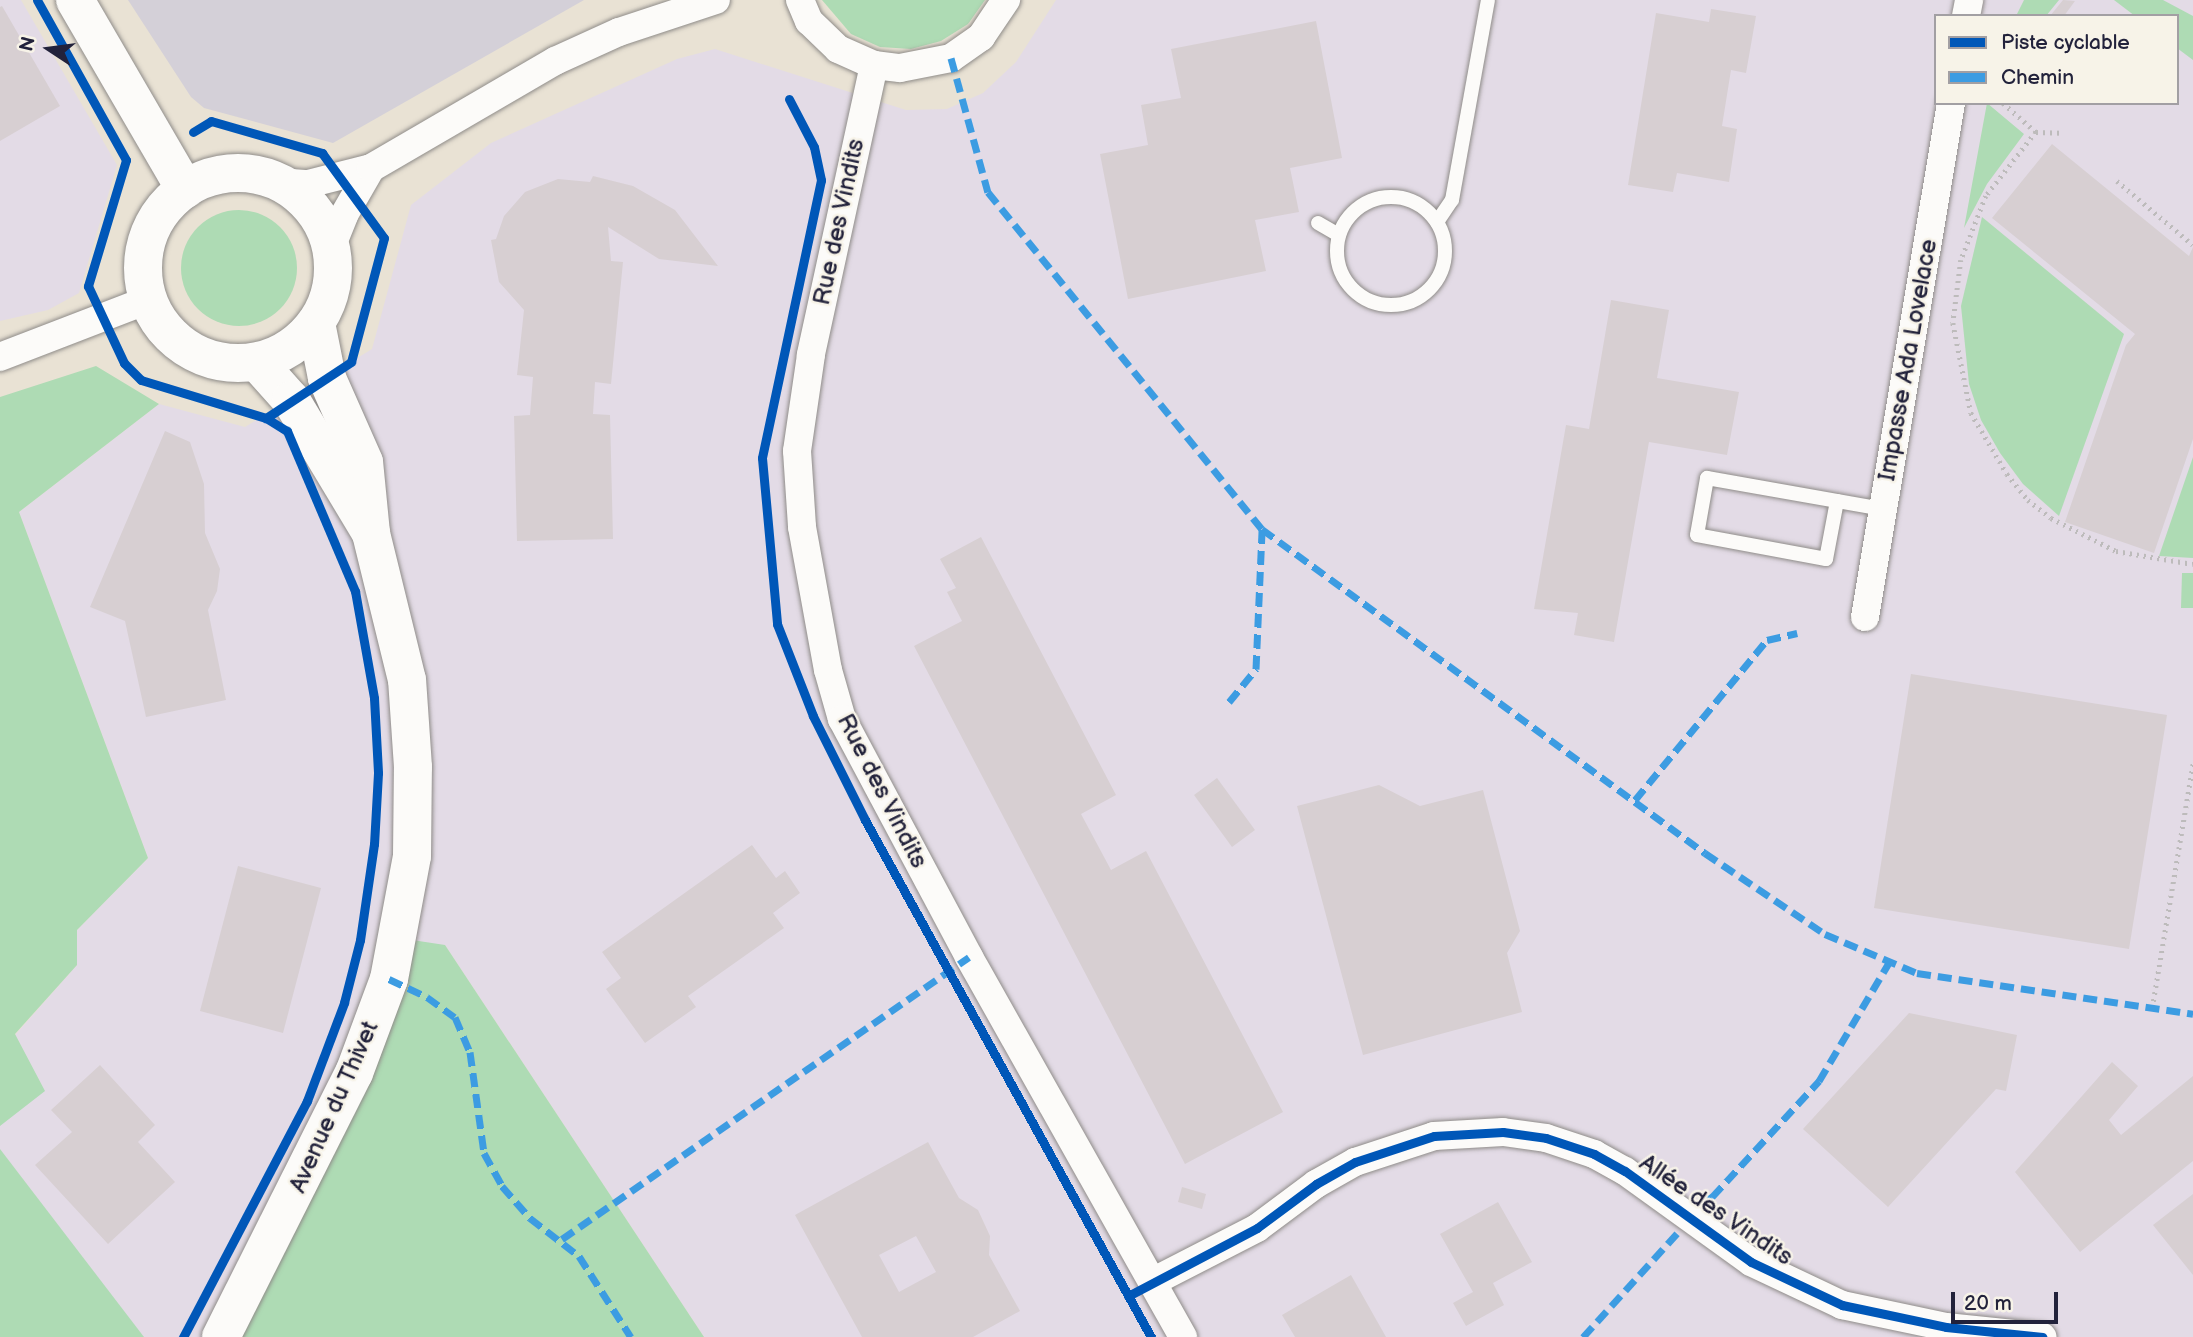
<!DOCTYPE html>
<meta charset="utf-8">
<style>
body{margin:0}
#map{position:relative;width:2193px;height:1337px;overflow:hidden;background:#e9e2d4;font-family:"Balsamiq Sans",sans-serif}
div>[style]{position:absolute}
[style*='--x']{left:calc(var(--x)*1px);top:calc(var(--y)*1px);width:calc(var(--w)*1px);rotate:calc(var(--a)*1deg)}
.built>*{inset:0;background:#e3dbe6}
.industrial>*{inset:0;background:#d4d0d8}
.green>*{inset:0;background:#aedbb4}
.round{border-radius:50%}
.building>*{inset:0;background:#d7cfd2}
.path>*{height:4.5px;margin-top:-2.25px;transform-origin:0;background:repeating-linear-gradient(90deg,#bdbbbb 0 2px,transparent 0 7px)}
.roads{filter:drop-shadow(0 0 2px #8f8c89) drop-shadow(0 0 2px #8f8c89)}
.lane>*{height:14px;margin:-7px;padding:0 7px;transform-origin:7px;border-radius:7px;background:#fcfbf9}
.lane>.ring{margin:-7px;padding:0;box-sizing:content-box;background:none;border:14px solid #fcfbf9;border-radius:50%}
.street>*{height:28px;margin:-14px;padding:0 14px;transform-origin:14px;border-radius:14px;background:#fcfbf9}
.secondary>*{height:38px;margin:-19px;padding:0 19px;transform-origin:19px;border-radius:19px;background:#fcfbf9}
.secondary>.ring{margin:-19px;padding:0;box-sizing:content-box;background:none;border:38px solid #fcfbf9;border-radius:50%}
.quiet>*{height:7px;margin-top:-3.5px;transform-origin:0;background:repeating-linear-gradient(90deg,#3c9ce2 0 14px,transparent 0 21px)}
.cycleway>*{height:9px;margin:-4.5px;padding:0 4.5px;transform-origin:4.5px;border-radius:4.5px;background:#0057b8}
span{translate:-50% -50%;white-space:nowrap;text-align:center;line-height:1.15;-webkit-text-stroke:5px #f7f3e8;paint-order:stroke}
.street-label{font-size:24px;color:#22223b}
.legend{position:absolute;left:1934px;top:14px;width:245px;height:91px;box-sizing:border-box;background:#f7f3e8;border:2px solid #a29fa3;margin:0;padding:9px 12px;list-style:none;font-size:21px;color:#22223b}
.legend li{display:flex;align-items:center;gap:14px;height:35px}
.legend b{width:35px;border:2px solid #a29fa3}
.north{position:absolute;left:14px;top:14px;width:70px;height:70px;-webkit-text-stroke:5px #f7f3e8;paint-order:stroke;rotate:283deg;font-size:19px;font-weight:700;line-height:28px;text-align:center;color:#22223b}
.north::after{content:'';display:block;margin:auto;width:24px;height:32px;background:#22223b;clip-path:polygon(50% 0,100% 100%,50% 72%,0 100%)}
.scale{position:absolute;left:1951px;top:1292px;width:107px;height:32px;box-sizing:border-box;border:4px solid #22223b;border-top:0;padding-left:9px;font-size:21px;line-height:24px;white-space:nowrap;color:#22223b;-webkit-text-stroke:5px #f7f3e8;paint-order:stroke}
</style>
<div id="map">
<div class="built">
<div style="clip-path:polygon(0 0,21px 0,117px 165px,79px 293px,48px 310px,0 321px)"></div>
<div style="clip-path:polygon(evenodd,1056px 0,2193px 0,2193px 1337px,704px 1337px,445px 945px,221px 1337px,0 1337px,0 1035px,42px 1086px,15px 1035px,77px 965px,77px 930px,148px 858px,19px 512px,159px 404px,245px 427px,372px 349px,411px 205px,491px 143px,677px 59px,715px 49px,906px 110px,947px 109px,983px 93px,1016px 62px,1056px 0,1936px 16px,2177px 16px,2177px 103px,1936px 103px,1936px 16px)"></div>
</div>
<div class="industrial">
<div style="clip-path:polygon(128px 0,584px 0,333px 143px,204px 108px,191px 97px)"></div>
</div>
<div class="green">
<div style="clip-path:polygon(822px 0,985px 0,968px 24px,941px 41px,911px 49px,880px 47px,851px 34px)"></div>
<div style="clip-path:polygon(2024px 0,2059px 0,2046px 16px,2016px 16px)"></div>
<div style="clip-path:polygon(2114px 0,2163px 0,2193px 16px,2193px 60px,2177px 48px,2177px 16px,2135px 16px)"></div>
<div style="clip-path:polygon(1987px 103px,2024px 134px,1987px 184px,1964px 228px)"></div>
<div class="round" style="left:181px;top:210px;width:116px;height:116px"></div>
<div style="clip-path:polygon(1982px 217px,2124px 334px,2059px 516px,2023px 484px,2000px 453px,1981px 420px,1969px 384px,1961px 306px)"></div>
<div style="clip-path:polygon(96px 366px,159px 404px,19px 512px,148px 858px,77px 930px,77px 965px,15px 1034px,45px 1091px,0 1126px,0 397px)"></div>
<div style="clip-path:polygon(2193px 457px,2193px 558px,2159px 556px)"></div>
<div style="clip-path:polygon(2182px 573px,2193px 573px,2193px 608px,2181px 608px)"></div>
<div style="clip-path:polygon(399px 938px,445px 945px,704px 1337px,221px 1337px)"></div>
<div style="clip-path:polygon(0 1149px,144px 1337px,0 1337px)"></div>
</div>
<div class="building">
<div style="clip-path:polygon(2063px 0,2075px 1px,2064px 16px,2050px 16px)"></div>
<div style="clip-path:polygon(2px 6px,60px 106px,0 141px,0 7px)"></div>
<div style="clip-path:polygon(1711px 9px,1756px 16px,1746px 73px,1731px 70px,1722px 126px,1737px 129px,1729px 182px,1677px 173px,1673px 192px,1628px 185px,1656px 13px,1709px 22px)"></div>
<div style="clip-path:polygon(1316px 21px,1342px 158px,1290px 168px,1299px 212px,1255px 220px,1266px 271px,1128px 299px,1100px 154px,1148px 145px,1141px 105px,1181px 98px,1171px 49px)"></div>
<div style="clip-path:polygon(2052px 144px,2189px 256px,2193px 247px,2193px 439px,2154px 553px,2065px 522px,2126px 345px,2135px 334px,1992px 218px)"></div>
<div style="clip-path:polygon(593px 176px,633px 186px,675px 210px,718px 266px,659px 259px,608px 227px,611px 261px,623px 262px,611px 384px,595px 382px,593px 414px,610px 415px,613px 539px,517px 541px,514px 416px,530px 415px,533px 377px,517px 375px,524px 310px,499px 282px,491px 240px,496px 239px,504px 216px,525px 192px,558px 179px,590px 182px)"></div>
<div style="clip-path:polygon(1611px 300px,1669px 310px,1657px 378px,1739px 392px,1727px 455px,1649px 442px,1614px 642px,1574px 635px,1578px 613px,1534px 609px,1566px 425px,1589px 429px)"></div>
<div style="clip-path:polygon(165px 431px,190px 442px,204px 484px,205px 533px,220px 569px,217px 591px,208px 610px,226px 700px,146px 717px,125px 621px,90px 607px)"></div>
<div style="clip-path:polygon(981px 537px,1116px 795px,1081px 814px,1111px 870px,1146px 851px,1283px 1112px,1185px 1164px,914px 646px,962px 621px,947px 592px,956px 588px,940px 559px)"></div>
<div style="clip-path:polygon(1911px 674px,2167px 715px,2129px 949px,1874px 908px)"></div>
<div style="clip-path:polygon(1217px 778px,1255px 830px,1232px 847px,1194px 795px)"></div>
<div style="clip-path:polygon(1379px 785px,1420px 806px,1483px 790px,1520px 931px,1507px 953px,1522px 1012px,1363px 1055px,1297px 806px)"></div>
<div style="clip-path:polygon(752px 845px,776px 878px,785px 871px,800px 893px,773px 913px,784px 928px,688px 996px,696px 1007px,645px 1043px,606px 989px,621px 978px,602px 952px)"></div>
<div style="clip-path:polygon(238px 866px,321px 888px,283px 1033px,200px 1011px)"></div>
<div style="clip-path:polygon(1909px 1013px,2017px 1035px,2006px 1091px,1996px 1089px,1888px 1207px,1803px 1129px)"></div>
<div style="clip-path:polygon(2112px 1062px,2138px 1086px,2109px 1120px,2121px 1135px,2193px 1076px,2193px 1161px,2080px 1252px,2015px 1172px)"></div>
<div style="clip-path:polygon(100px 1065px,155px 1125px,138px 1142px,175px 1182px,108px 1244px,35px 1165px,72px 1132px,51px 1110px)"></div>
<div style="clip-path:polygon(evenodd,928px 1142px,959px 1198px,978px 1210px,990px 1236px,989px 1255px,1020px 1311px,973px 1337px,862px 1337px,795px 1215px,928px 1142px,916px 1236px,936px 1272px,899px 1292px,879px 1255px,916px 1236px)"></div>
<div style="clip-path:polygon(1182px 1187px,1206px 1194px,1202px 1209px,1178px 1202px)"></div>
<div style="clip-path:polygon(2193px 1194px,2193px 1275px,2153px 1225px)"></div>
<div style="clip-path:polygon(1498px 1202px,1532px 1262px,1493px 1283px,1504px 1305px,1466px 1326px,1453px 1303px,1473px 1292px,1440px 1234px)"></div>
<div style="clip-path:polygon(1351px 1275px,1386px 1337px,1295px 1337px,1282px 1315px)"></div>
</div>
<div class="path">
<div style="--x:2003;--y:103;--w:44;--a:41.3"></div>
<div style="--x:2036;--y:132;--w:81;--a:128"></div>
<div style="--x:1986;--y:196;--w:69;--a:111.3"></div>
<div style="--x:1961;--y:260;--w:64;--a:97.2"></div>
<div style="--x:1953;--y:323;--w:92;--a:78.7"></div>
<div style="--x:1971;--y:413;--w:71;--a:59.5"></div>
<div style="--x:2007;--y:474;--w:33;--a:51"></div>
<div style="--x:2028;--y:500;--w:29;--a:38"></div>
<div style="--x:2051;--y:518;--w:73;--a:26.9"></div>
<div style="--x:2116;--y:551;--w:78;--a:9.6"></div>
<div style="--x:2036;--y:132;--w:25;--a:2"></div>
<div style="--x:2117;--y:181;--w:99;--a:40.1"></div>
<div style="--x:2152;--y:1008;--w:249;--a:-80.5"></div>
</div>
<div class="roads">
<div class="lane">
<div class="ring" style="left:1337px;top:197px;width:94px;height:94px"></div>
<div style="--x:1437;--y:222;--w:27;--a:-56"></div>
<div style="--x:1452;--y:200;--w:203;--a:-79.8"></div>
<div style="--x:1318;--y:223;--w:24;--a:30"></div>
<div style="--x:1837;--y:501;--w:59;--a:100.7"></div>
<div style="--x:1826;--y:559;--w:131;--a:-169.5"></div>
<div style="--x:1697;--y:535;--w:58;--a:-80"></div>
<div style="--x:1707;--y:478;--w:179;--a:10"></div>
</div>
<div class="street">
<div style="--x:800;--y:0;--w:23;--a:67"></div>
<div style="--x:809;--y:21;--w:40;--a:44"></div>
<div style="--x:838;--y:49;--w:39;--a:24"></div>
<div style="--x:874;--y:65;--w:26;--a:7"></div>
<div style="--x:900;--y:68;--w:52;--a:-11.1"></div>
<div style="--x:951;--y:58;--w:37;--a:-35"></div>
<div style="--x:981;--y:37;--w:45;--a:-56"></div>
<div style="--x:1966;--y:16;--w:16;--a:-79"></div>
<div style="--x:874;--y:65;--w:297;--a:102.3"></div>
<div style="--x:811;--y:355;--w:97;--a:98.3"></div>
<div style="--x:797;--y:451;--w:76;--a:86.2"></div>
<div style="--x:802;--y:527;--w:145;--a:79.7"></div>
<div style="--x:828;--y:670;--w:51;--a:74.1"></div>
<div style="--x:842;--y:719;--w:270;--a:61.9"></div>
<div style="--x:969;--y:957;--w:436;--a:60.6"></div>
<div style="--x:278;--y:182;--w:30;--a:4"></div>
<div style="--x:308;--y:184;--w:65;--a:-14.3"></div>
<div style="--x:331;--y:248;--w:35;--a:-68"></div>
<div style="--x:344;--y:215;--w:54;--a:-60.1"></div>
<div style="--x:371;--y:168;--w:213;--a:-30.2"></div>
<div style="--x:555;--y:61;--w:70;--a:-24.4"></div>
<div style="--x:619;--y:32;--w:102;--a:-18.3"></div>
<div style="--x:0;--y:357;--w:159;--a:-21.1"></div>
<div style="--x:1865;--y:617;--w:521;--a:-80.5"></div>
<div style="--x:1154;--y:1281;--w:116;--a:-27.2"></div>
<div style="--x:1257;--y:1228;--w:74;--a:-36.7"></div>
<div style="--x:1316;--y:1184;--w:45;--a:-29.4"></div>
<div style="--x:1355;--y:1162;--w:83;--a:-18.2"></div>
<div style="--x:1434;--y:1136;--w:69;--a:-3.3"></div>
<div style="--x:1503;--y:1132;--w:43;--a:7.9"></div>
<div style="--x:1546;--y:1138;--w:51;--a:18.4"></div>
<div style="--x:1594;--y:1154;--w:35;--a:29"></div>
<div style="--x:1625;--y:1171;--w:155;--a:35.8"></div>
<div style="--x:1751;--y:1262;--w:101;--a:25.3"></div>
<div style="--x:1842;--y:1305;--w:106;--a:11.9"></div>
<div style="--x:1946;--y:1327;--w:97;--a:5.9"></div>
</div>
<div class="secondary">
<div style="--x:75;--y:0;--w:219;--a:59.8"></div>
<div class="ring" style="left:143px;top:173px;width:152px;height:152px"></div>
<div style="--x:257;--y:362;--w:51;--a:48.2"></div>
<div style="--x:291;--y:400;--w:155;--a:59"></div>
<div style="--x:221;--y:1337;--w:296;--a:-63.3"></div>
<div style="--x:354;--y:1073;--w:100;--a:-69.6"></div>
<div style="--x:389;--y:979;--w:125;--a:-79.4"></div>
<div style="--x:412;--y:856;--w:89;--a:-89.4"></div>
<div style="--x:413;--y:767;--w:87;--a:-93.9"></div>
<div style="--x:407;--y:680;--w:151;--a:-103.8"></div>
<div style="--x:371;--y:533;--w:71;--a:-95.6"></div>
<div style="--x:364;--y:462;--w:92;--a:-113.8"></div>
<div style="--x:327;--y:378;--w:56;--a:-101.3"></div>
</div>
</div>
<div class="quiet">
<div style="--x:951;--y:58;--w:139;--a:74.6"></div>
<div style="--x:988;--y:192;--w:434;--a:50.9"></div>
<div style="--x:1262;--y:529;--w:549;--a:36.18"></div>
<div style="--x:1705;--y:853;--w:145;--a:34"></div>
<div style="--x:1825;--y:934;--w:100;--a:23"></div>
<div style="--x:1917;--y:973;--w:279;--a:8.4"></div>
<div style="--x:1229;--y:702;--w:43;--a:-50.7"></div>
<div style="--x:1256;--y:669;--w:140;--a:-87.5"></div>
<div style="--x:1635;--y:800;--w:207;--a:-50.5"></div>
<div style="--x:1767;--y:640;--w:31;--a:-13"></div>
<div style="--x:389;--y:979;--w:42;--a:25.3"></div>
<div style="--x:427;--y:997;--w:34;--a:36"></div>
<div style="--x:455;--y:1017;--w:38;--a:67"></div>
<div style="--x:470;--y:1052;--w:102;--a:82.1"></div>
<div style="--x:484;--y:1153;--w:38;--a:61"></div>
<div style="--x:502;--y:1186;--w:43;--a:48.8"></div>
<div style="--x:530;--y:1218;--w:62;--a:37.8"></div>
<div style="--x:579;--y:1256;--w:96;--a:57.3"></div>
<div style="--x:1702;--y:1201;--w:11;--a:-22"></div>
<div style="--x:1712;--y:1197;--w:158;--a:-47.3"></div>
<div style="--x:1819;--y:1081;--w:139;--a:-59.4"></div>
<div style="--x:562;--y:1239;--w:495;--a:-34.7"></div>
<div style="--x:1583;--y:1337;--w:143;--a:-47.8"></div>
</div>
<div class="cycleway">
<div style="--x:37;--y:0;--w:183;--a:60.9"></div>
<div style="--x:126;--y:160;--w:132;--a:106.8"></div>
<div style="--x:88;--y:286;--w:85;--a:64.9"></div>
<div style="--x:124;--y:363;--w:24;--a:45"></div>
<div style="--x:141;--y:380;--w:131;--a:16.9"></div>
<div style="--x:266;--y:418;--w:25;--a:32"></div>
<div style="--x:287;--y:431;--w:174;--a:67"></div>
<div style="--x:355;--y:591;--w:109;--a:79.9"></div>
<div style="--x:374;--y:698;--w:75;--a:86.9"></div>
<div style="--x:378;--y:773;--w:71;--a:93.2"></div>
<div style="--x:374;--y:844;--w:97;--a:98.3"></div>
<div style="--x:360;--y:940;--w:65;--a:104.3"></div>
<div style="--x:344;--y:1003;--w:105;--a:110.7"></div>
<div style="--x:307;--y:1101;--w:267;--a:117.7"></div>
<div style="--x:789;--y:99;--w:54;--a:62.5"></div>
<div style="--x:814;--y:147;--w:34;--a:78"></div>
<div style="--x:821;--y:180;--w:284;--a:102"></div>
<div style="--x:762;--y:458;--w:167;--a:84.8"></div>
<div style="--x:777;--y:624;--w:99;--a:68.6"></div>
<div style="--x:813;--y:716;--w:116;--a:63.4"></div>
<div style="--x:865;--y:820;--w:591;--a:61.05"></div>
<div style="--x:193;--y:132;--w:21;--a:-31"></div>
<div style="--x:211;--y:121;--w:116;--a:16.1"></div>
<div style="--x:322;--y:153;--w:105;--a:53.9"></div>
<div style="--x:384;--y:238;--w:128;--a:104.9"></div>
<div style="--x:351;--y:362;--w:102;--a:146.6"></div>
<div style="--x:1128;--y:1296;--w:146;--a:-27.8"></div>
<div style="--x:1257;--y:1228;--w:74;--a:-36.7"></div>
<div style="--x:1316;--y:1184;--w:45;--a:-29.4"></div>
<div style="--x:1355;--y:1162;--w:83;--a:-18.2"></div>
<div style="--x:1434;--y:1136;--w:69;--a:-3.3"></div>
<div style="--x:1503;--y:1132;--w:43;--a:7.9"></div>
<div style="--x:1546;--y:1138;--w:51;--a:18.4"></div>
<div style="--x:1594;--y:1154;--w:35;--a:29"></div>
<div style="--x:1625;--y:1171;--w:155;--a:35.8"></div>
<div style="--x:1751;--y:1262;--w:101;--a:25.3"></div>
<div style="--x:1842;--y:1305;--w:106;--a:11.9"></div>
<div style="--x:1946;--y:1327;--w:97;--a:5.9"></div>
</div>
<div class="street-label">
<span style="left:839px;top:222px;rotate:-78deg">Rue des Vindits</span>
<span style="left:1908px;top:360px;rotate:-80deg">Impasse Ada Lovelace</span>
<span style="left:882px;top:791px;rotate:63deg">Rue des Vindits</span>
<span style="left:334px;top:1107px;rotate:-66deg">Avenue du Thivet</span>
<span style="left:1716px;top:1210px;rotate:34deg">Allée des Vindits</span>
</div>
<ul class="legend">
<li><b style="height:9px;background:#0057b8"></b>Piste cyclable</li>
<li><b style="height:9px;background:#3c9ce2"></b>Chemin</li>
</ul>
<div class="north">N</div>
<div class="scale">20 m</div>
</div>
